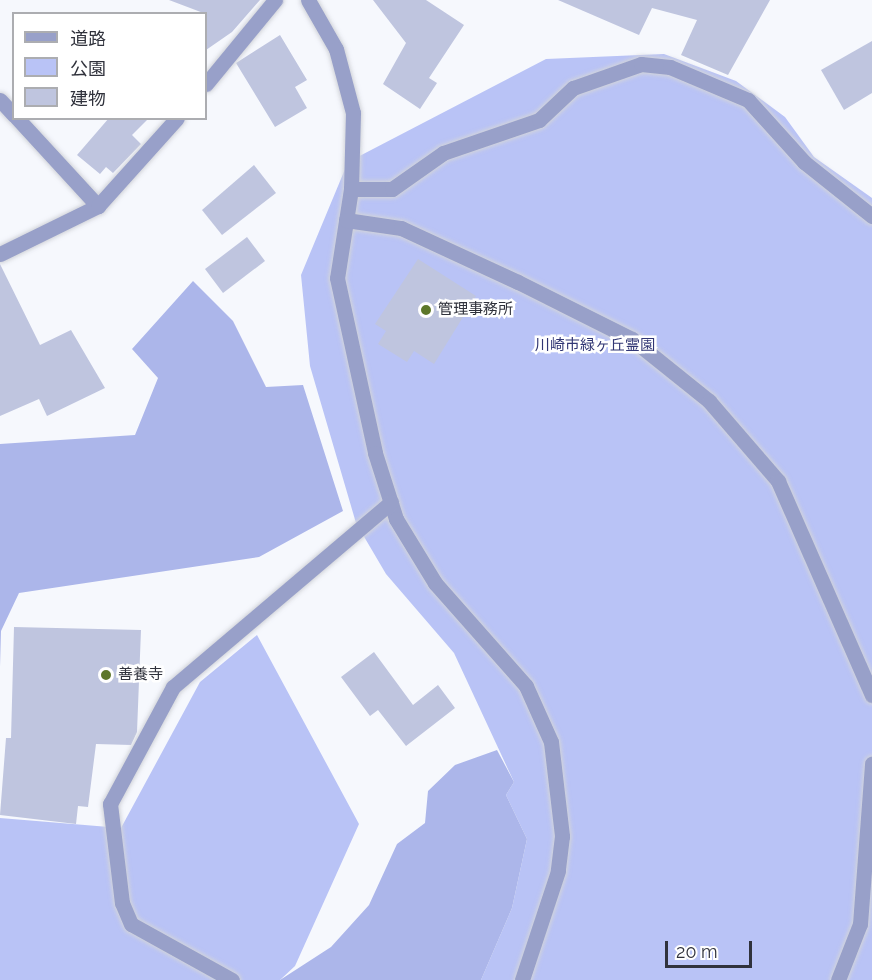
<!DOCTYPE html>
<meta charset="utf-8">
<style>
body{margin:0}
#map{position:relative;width:872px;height:980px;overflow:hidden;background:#f6f8fd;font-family:Raleway,"Noto Sans JP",sans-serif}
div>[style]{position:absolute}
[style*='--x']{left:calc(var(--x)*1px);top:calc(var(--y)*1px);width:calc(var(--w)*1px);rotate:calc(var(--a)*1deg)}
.green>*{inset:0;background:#b9c3f6}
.forest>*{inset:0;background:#acb6ea}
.building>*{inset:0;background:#bfc5df}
.roads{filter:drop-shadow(0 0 2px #d2d4da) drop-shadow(0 0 2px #d2d4da)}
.minor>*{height:15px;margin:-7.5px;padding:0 7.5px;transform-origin:7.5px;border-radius:7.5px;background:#98a0c9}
.dots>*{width:16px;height:16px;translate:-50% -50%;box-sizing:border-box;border:3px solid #fff;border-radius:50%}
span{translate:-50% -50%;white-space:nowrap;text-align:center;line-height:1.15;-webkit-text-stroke:5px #fff;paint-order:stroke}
.poi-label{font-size:15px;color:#30323c}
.left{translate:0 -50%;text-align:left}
.park-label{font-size:15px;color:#313674}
.legend{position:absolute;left:12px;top:12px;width:195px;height:108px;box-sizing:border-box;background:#fff;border:2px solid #acadb1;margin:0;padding:8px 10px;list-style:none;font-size:18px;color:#30323c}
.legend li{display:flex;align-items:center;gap:12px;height:30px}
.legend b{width:30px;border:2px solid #acadb1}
.scale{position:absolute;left:665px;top:941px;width:87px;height:27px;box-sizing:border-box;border:3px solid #30323c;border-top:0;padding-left:8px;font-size:18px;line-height:21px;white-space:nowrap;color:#30323c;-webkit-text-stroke:4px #fff;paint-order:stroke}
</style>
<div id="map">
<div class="green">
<div style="clip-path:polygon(664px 54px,736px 81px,785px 117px,814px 157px,872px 198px,872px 980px,481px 980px,512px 908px,527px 839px,506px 795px,514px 782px,454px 653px,386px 574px,356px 523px,310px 366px,301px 275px,348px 162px,546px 59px)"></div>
<div style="clip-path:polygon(257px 635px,359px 824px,295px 966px,280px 980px,0 980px,0 818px,121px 828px,200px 682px)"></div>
</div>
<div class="forest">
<div style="clip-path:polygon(193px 281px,233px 321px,266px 387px,303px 385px,343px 511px,259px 557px,19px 593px,1px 631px,0 667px,0 444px,135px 435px,158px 378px,132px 349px)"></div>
<div style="clip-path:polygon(497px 750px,514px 782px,506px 795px,527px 839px,512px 908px,481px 980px,280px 980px,331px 947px,369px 905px,397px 844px,425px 823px,428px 791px,455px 765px)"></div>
</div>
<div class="building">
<div style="clip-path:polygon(169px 0,260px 0,232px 32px,206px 50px,206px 14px)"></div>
<div style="clip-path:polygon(373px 0,426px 0,464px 25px,429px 78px,437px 83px,420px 109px,383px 84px,406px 43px)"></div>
<div style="clip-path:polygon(558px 0,770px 0,728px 75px,681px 55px,697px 20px,652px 8px,639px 35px)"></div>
<div style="clip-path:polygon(280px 35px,307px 80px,295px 87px,307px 108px,275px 127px,236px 63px)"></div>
<div style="clip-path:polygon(872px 41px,872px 93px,844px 110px,821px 70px)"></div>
<div style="clip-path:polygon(109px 118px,149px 118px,132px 135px,141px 144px,113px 173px,106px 167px,100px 174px,77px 155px)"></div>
<div style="clip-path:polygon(254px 165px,276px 193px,222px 235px,202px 210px)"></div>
<div style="clip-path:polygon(247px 237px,265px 261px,223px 293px,205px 269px)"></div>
<div style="clip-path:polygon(418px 259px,476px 296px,434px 364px,414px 351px,407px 362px,378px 344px,386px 331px,375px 324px)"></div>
<div style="clip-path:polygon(0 264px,40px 345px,71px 330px,105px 388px,47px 416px,39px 399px,0 416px)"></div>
<div style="clip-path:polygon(14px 627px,141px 630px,137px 732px,131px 745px,96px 744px,88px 807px,78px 806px,76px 824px,0 815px,6px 738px,11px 738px)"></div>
<div style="clip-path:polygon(374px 652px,413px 705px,438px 685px,455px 708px,406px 746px,378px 710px,370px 716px,341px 677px)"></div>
</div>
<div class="roads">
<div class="minor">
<div style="--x:308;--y:0;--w:56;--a:60.3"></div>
<div style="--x:336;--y:49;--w:66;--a:75.1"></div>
<div style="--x:353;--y:113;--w:76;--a:91.5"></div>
<div style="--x:351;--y:189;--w:90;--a:98.9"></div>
<div style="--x:337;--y:278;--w:179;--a:77.7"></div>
<div style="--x:375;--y:453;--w:69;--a:72.3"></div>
<div style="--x:396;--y:519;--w:75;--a:58.6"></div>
<div style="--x:435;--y:583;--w:137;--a:48.5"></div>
<div style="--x:526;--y:686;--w:61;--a:65.9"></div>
<div style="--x:551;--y:742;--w:95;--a:83.3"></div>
<div style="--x:562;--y:836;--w:35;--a:97"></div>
<div style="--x:558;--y:871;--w:115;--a:108.3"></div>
<div style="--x:206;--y:84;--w:109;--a:-50.6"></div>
<div style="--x:0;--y:100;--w:21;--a:47"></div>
<div style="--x:17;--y:118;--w:120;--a:47.4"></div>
<div style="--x:351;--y:189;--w:41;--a:0"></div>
<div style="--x:392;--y:189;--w:62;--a:-35.2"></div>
<div style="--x:443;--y:153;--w:102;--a:-19"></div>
<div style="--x:539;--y:120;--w:47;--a:-43.3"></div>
<div style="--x:573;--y:88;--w:72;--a:-19.4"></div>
<div style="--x:641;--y:64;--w:29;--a:6"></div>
<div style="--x:670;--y:67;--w:85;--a:22.9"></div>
<div style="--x:748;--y:100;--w:84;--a:47.9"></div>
<div style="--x:804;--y:162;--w:87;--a:38.5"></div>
<div style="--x:346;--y:220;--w:56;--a:8.3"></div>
<div style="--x:401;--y:228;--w:129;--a:24.8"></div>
<div style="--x:518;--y:282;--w:127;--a:26.6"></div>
<div style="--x:632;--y:339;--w:99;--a:38.8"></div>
<div style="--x:709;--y:401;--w:106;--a:49.2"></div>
<div style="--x:778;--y:481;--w:234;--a:66.3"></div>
<div style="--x:0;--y:254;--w:109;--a:-26.1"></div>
<div style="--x:98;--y:206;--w:118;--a:-48.1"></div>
<div style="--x:232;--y:980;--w:115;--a:-151"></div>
<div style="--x:131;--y:924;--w:23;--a:-113"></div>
<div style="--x:122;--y:903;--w:100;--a:-96.9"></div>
<div style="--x:110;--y:804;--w:133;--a:-61.7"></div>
<div style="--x:173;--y:687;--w:286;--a:-40.3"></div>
<div style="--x:838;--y:980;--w:60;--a:-68.6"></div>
<div style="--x:860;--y:924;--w:161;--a:-85.7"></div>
</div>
</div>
<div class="dots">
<div style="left:426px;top:310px;background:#5d772a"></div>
<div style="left:106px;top:675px;background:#5d772a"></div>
</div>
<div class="poi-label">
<span class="left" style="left:438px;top:310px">管理事務所</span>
<span class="left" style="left:118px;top:675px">善養寺</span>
</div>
<div class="park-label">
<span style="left:595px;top:346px">川崎市緑ヶ丘霊園</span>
</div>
<ul class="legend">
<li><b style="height:8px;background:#98a0c9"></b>道路</li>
<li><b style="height:16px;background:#b9c3f6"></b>公園</li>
<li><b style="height:16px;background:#bfc5df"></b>建物</li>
</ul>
<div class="scale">20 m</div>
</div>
